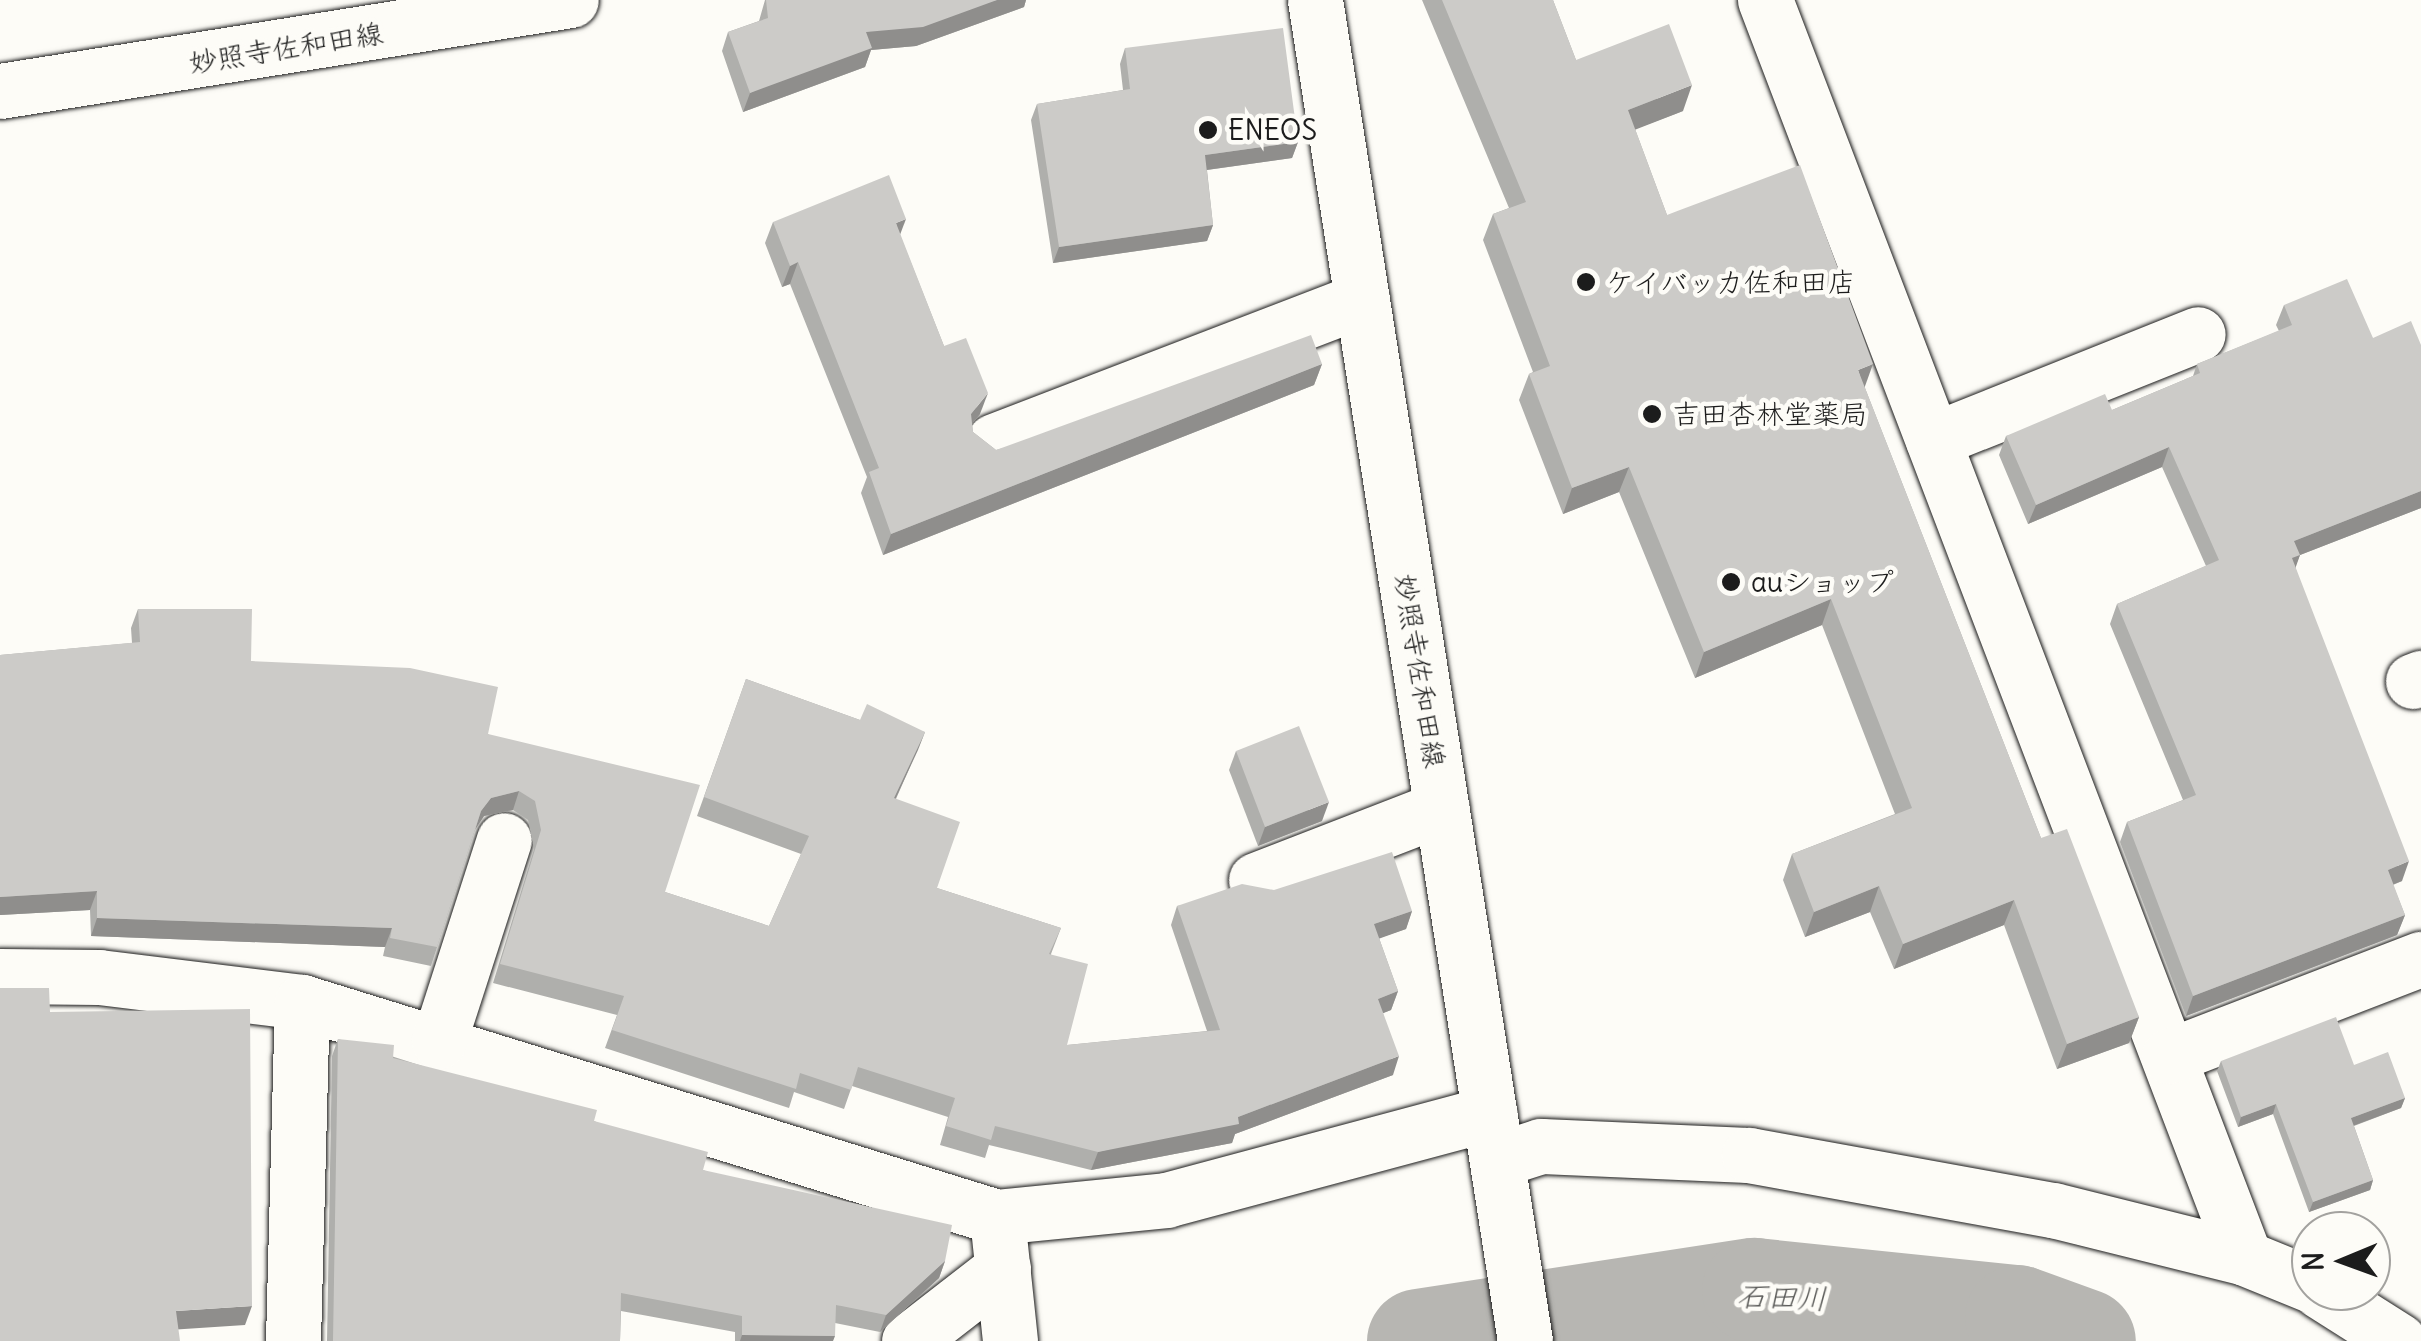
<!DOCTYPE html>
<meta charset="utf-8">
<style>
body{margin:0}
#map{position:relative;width:2421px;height:1341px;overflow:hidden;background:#fdfcf7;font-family:Delius,"Klee One",sans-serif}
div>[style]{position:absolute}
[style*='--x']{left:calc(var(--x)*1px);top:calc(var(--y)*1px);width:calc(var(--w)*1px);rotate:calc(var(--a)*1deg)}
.river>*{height:105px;margin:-52.5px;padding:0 52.5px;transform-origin:52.5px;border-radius:52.5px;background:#b7b6b2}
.roads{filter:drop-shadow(0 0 2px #1c1c1c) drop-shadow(0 0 2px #1c1c1c)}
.minor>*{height:55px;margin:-27.5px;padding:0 27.5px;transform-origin:27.5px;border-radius:27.5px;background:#fdfcf7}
.major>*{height:55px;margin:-27.5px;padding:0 27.5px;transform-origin:27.5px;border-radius:27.5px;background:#fdfcf7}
.wall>*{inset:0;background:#afafac}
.shaded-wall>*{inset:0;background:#8f8e8c}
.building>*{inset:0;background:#cccbc8}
.dots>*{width:28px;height:28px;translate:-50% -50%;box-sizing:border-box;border:5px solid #fdfcf7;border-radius:50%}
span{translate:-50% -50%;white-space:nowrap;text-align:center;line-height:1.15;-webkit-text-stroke:9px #fdfcf7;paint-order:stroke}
.street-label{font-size:28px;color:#1c1c1c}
.poi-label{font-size:28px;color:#1c1c1c}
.left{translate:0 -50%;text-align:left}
.water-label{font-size:30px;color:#5a5a58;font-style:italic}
.north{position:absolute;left:2291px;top:1211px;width:100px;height:100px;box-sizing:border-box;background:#fdfcf7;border:2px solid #a3a29f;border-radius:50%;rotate:269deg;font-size:28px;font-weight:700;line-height:40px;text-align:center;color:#1c1c1c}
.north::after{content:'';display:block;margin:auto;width:35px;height:45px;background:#1c1c1c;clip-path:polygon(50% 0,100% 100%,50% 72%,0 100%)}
</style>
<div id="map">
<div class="river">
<div style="--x:1419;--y:1341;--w:339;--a:-8.7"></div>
<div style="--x:1754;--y:1290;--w:264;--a:5.9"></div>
<div style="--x:2017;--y:1317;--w:70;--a:20"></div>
</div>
<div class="roads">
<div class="minor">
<div style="--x:1765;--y:0;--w:1346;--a:69.12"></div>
<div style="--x:1933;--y:440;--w:285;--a:-21.8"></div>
<div style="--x:994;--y:441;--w:394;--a:-21"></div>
<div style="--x:2413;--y:681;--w:9;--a:-21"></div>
<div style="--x:1256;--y:880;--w:199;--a:-21.2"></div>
<div style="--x:0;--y:976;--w:99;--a:0.6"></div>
<div style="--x:99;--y:977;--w:205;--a:7"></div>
<div style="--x:302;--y:1002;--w:727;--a:17.19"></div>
<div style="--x:997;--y:1217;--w:170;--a:-5.7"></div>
<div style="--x:1166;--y:1200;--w:335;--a:-15"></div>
<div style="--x:439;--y:1041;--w:211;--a:-72.1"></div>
<div style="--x:2169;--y:1056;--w:270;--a:-21.1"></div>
<div style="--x:1497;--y:1160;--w:46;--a:-17.7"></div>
<div style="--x:1541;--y:1146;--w:208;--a:2.5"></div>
<div style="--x:1749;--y:1155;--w:309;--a:10.3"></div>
<div style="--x:2053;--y:1210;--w:198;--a:14"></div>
<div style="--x:2245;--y:1258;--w:71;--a:22.2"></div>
<div style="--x:997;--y:1217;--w:125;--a:84"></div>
<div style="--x:2320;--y:1291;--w:93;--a:32.3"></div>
<div style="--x:293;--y:1341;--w:339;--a:-88.5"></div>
<div style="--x:909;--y:1341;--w:119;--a:-37.8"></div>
</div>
<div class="major">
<div style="--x:1315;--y:0;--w:1357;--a:81.1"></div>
<div style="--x:0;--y:91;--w:578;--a:-9.06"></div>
</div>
</div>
<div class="wall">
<div style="clip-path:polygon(765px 0,1026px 0,1024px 7px,916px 46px,871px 50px,865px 67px,743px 112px,722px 51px,728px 32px,759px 21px)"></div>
<div style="clip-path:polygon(1422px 0,1553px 0,1576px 60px,1683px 111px,1635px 129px,1667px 215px,1865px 388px,2041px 838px,2139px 1017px,2129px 1043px,2057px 1069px,2004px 925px,1894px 969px,1870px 912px,1805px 937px,1783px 880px,1792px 854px,1895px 814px,1822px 625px,1695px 678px,1619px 492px,1563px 514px,1519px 400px,1529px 374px,1533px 372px,1483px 240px,1493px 214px,1509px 208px)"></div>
<div style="clip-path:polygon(1125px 48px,1298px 142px,1292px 158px,1207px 170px,1213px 225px,1207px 241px,1053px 263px,1031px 120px,1037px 104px,1123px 90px,1120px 64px)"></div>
<div style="clip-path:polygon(773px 222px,900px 235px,944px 346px,980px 414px,972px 424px,973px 432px,996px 450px,1322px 364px,1314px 385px,883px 555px,861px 493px,867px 477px,790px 284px,782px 287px,765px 243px)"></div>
<div style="clip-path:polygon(2284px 305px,2373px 338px,2421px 345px,2421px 508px,2300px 555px,2295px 567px,2402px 881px,2393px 885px,2405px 915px,2397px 935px,2186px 1016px,2120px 842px,2127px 822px,2183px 800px,2110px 624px,2117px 604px,2206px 566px,2162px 467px,2028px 524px,1999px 455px,2006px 436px,2112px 410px,2193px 376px,2197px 364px,2279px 331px,2276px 325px)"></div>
<div style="clip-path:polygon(138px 609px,251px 661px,488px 734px,665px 892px,769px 926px,801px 854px,697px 816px,746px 679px,860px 720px,925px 732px,896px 799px,937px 888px,1061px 928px,1051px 954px,1067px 1045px,1207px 1031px,1171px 925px,1177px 906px,1274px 890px,1412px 911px,1406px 929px,1379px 938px,1398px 991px,1391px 1010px,1383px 1013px,1393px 1075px,1235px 1134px,1232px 1143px,1091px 1170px,989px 1145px,985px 1158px,940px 1145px,948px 1117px,852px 1086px,844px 1109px,794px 1092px,789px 1108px,605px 1048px,617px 1015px,493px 983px,534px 849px,528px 820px,513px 810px,484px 816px,476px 827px,431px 966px,383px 956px,385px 947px,91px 936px,90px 910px,0 915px,0 655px,132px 643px,131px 628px)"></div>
<div style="clip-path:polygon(1236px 751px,1322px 821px,1258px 846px,1229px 770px)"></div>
<div style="clip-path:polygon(338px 1039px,594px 1121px,703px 1170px,945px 1261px,939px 1278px,880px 1332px,835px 1323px,833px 1341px,735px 1341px,735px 1332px,621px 1311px,620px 1341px,327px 1341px,332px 1056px)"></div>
<div style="clip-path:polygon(2221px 1061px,2405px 1098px,2401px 1108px,2354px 1126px,2373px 1180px,2370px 1190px,2309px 1212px,2273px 1114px,2238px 1127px,2217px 1071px)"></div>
</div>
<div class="shaded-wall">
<div style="clip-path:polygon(997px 0,1026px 0,1024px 7px,916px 46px,871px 50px,865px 67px,743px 112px,750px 93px,866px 32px)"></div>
<div style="clip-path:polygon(1692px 85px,1683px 111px,1619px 136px,1628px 110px)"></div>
<div style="clip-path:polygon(1298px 142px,1292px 158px,1199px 171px,1205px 155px)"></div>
<div style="clip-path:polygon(906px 219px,898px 240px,896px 223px)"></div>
<div style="clip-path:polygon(1213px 225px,1207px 241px,1053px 263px,1059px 247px)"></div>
<div style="clip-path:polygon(798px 262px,790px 284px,782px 287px,790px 266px)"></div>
<div style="clip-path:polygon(1322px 364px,1314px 385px,883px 555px,891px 534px)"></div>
<div style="clip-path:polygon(1873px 364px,1864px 389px,1858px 370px)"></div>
<div style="clip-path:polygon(988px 393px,980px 414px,963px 435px,971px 414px)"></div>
<div style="clip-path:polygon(2169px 447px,2162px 467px,2028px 524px,2036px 505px)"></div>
<div style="clip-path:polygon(1629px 467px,1619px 492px,1563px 514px,1572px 488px)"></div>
<div style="clip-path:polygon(2421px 491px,2421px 508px,2300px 555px,2293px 575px,2285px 578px,2294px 541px)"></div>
<div style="clip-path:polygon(1831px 599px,1822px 625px,1695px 678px,1704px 652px)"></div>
<div style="clip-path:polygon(925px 732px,918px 750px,887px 817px,894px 798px)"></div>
<div style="clip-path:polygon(519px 791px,513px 810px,484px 816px,475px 830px,481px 811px,491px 798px)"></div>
<div style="clip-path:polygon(1329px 802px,1322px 821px,1258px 846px,1265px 827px)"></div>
<div style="clip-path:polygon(2409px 861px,2402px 881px,2381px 889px,2388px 870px)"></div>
<div style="clip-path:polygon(1879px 886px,1870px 912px,1805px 937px,1814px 912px)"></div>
<div style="clip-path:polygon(97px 891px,90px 910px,0 915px,0 897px)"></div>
<div style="clip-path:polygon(2014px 900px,2004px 925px,1894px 969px,1903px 944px)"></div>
<div style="clip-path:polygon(1412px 911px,1406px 929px,1367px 943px,1374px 924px)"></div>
<div style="clip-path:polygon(2405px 915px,2397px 935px,2186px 1016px,2193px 996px)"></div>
<div style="clip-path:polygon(97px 918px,392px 928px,385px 947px,91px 936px)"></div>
<div style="clip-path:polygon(1398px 991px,1391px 1010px,1371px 1018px,1378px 999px)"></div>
<div style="clip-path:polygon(2139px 1017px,2129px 1043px,2057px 1069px,2067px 1044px)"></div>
<div style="clip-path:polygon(1399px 1056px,1393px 1075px,1235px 1134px,1232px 1143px,1091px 1170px,1098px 1152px,1238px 1117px)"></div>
<div style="clip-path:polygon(2405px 1098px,2401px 1108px,2347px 1128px,2351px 1118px)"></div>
<div style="clip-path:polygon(2276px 1104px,2273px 1114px,2238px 1127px,2241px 1117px)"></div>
<div style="clip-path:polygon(2373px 1180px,2370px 1190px,2309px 1212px,2313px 1202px)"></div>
<div style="clip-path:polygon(945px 1261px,939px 1278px,880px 1332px,886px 1315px)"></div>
<div style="clip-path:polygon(252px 1306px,245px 1325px,169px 1330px,176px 1311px)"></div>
<div style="clip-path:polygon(742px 1335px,835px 1336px,833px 1341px,740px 1341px)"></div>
</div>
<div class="building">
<div style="clip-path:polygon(766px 0,997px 0,923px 27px,866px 32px,872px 48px,750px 93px,728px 32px,768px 18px)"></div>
<div style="clip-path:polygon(1442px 0,1553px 0,1576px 60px,1669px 24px,1692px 85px,1628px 110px,1667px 215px,1800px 165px,1873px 364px,1858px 370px,2041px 838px,2067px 829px,2139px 1017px,2067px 1044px,2014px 900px,1903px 944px,1879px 886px,1814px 912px,1792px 854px,1912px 808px,1831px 599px,1704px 652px,1629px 467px,1572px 488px,1529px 374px,1550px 366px,1493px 214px,1526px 202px)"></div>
<div style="clip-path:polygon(1283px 28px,1298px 142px,1205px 155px,1213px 225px,1059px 247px,1037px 104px,1130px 89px,1125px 48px)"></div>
<div style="clip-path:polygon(889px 175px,906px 219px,896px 223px,944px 346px,966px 338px,988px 393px,971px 414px,973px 432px,996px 450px,1311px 335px,1322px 364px,891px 534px,869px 472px,879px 468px,798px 262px,790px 266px,773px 222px)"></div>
<div style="clip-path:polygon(2347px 279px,2373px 338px,2411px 321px,2421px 345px,2421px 491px,2294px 541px,2300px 555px,2292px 558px,2409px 861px,2388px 870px,2405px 915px,2193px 996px,2127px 822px,2196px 795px,2117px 604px,2219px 560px,2169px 447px,2036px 505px,2006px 436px,2105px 394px,2112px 410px,2200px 373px,2197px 364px,2292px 325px,2284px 305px)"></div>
<div style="clip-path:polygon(138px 609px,252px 609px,251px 661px,410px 668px,498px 687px,488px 734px,700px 785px,665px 892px,769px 926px,809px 836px,704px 797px,746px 679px,860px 720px,867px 704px,925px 732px,894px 798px,960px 822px,937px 888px,1061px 928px,1049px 954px,1088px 964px,1067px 1045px,1220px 1030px,1177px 906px,1242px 884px,1274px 890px,1392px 852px,1412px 911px,1374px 924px,1398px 991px,1378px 999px,1399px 1056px,1238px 1117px,1239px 1124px,1098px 1152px,995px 1126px,991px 1140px,946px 1126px,955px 1098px,858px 1067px,851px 1090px,800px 1073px,796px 1089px,612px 1030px,624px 996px,500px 964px,541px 830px,535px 801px,519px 791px,491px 798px,481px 811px,437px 947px,390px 938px,392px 928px,97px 918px,97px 891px,0 897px,0 655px,140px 642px)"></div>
<div style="clip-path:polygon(1299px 726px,1329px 802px,1265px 827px,1236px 751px)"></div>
<div style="clip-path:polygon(0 988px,49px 988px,50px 1012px,250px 1009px,252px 1306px,176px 1311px,180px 1341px,0 1341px)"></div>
<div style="clip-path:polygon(2336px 1017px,2354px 1065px,2388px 1052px,2405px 1098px,2351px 1118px,2373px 1180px,2313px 1202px,2276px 1104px,2241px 1117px,2221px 1061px)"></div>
<div style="clip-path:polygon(338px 1039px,394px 1045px,393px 1058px,597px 1110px,594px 1121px,708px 1152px,703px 1170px,952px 1225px,945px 1261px,886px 1315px,836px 1305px,835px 1336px,742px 1335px,742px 1316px,621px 1293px,620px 1341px,333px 1341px)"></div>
</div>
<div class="dots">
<div style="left:1208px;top:130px;background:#1c1c1c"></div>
<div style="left:1586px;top:282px;background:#1c1c1c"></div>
<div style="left:1652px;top:414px;background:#1c1c1c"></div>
<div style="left:1731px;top:582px;background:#1c1c1c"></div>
</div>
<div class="street-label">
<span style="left:286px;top:48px;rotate:-9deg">妙照寺佐和田線</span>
<span style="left:1420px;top:671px;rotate:81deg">妙照寺佐和田線</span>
</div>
<div class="poi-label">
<span class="left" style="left:1228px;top:130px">ENEOS</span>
<span class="left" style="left:1606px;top:282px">ケイバッカ佐和田店</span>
<span class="left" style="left:1672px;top:414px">吉田杏林堂薬局</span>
<span class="left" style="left:1751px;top:582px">auショップ</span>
</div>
<div class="water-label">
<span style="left:1782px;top:1297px;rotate:2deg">石田川</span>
</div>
<div class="north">N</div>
</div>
